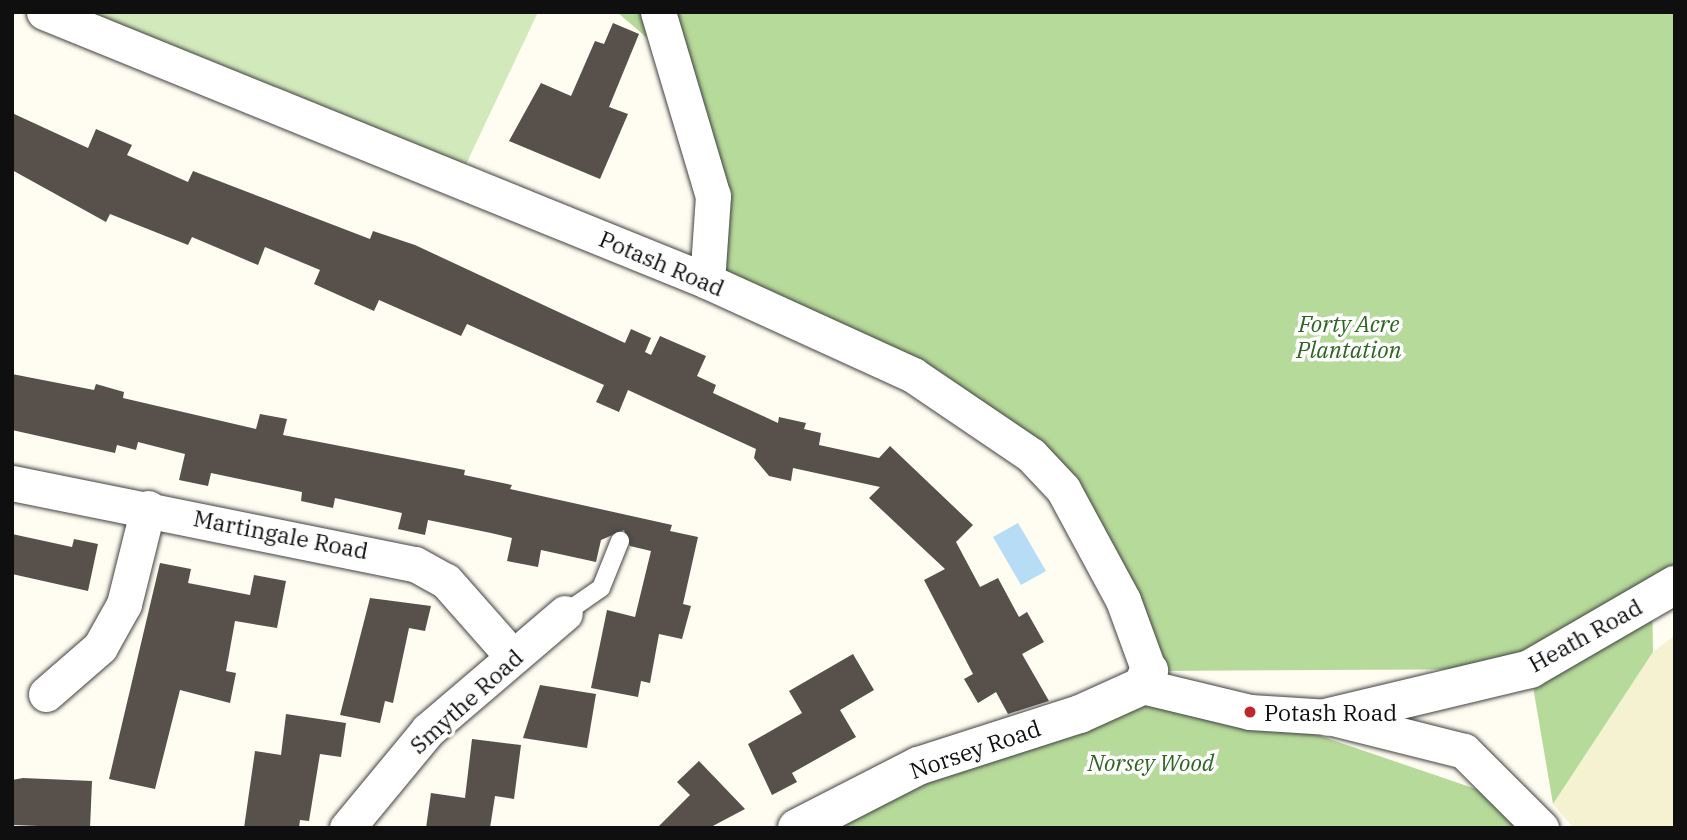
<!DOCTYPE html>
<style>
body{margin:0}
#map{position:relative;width:1687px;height:840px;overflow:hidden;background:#fffcf1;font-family:"IBM Plex Serif",serif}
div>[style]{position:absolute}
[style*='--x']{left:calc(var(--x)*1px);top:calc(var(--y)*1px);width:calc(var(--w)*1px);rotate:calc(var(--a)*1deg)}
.farmland>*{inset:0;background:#f4f2d1}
.green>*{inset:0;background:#d2e9bb}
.forest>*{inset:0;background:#b6da9a}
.water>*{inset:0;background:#b6ddf5}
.building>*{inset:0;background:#57504b}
.roads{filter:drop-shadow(0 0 2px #424242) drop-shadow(0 0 2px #424242)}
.service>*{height:18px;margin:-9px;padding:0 9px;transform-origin:9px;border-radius:9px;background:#fff}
.minor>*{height:35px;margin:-17.5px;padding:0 17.5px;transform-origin:17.5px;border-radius:17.5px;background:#fff}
.tertiary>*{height:38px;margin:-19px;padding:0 19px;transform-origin:19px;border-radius:19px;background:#fff}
.dots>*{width:19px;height:19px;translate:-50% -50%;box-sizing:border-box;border:4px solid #fff;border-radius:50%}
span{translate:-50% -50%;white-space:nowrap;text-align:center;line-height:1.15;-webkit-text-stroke:7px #fff;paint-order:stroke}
.street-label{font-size:23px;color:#0f0f0f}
.park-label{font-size:23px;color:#2d6620;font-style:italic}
.poi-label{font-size:23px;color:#0f0f0f}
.left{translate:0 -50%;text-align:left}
.frame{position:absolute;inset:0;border:14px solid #0f0f0f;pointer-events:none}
</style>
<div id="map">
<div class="farmland">
<div style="clip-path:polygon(1675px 635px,1675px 828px,1574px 828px,1553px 804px,1653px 652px)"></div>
</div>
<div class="green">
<div style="clip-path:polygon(44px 12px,538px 12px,459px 179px)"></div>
</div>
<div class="forest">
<div style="clip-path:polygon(617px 12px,1675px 12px,1675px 585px,1652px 598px,1653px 652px,1553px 804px,1530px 669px,1149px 671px,1063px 489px,913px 375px,707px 281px,713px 196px,668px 56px)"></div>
<div style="clip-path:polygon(1148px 694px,1250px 712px,1517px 803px,1541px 828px,798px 828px)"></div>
</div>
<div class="water">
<div style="clip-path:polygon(1018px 523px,1046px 571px,1021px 585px,993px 537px)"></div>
</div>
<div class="building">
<div style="clip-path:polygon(613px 23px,639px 34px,609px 107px,628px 114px,600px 179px,509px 141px,541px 83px,571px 96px,595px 41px,604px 44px)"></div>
<div style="clip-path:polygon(12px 113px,88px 148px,96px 129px,132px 145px,127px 155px,188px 182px,193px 171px,370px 239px,373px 231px,415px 245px,625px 343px,631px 329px,651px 338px,645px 352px,651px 355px,660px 336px,706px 356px,697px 376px,716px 385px,713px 393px,778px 423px,779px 417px,806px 423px,804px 429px,821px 433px,819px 445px,879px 458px,890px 446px,973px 525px,956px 542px,980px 587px,998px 578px,1019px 617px,1027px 612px,1044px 642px,1022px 654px,1049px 701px,1008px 714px,996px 692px,978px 703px,964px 679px,973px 674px,924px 580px,945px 569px,869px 498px,880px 487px,793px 468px,791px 481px,769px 476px,754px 458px,756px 449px,628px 390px,619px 412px,596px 402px,604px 385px,467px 324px,461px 336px,379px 300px,374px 311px,314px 284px,320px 270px,265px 247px,258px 265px,192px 237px,188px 245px,110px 214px,106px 222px,12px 170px)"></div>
<div style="clip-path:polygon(12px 374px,94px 390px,96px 384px,124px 392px,123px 398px,256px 429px,260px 414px,287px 419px,283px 435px,465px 470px,464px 475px,512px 485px,510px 489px,672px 525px,670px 531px,698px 537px,683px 604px,691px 606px,682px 639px,659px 634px,650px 683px,641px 681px,638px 697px,591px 688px,607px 610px,635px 617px,651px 551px,630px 546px,624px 530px,601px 540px,596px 562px,541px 550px,538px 567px,507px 561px,512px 538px,491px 533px,428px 520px,425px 535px,398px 529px,402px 513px,335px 498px,333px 508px,301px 501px,302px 492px,211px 473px,208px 486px,179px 480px,185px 454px,138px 442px,136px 450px,117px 445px,115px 453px,12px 430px)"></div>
<div style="clip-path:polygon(12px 534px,72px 547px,74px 539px,98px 544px,88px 591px,12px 574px)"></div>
<div style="clip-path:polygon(160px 563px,191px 569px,188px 583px,250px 595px,254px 575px,286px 581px,277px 628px,235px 621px,226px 671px,236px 673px,230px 703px,180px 690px,155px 789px,109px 779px)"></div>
<div style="clip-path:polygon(370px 598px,431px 606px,425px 631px,409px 628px,393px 703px,385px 701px,380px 723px,340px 715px)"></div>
<div style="clip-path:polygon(853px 654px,874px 690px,840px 710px,856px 737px,792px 773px,797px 782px,772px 795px,748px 744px,802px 713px,789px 691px)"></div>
<div style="clip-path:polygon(540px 685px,596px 694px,587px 748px,523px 738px)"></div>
<div style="clip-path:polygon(286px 714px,346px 723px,341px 757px,320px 754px,309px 821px,300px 820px,299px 828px,244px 828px,255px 751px,281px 755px)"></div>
<div style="clip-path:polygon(472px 739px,521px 745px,514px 799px,495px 796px,490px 828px,426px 828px,431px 793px,465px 798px)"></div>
<div style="clip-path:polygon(699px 761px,745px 809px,709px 828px,657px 828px,690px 795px,677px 782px)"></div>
<div style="clip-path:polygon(23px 778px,92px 781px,90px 828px,12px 825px,12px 780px)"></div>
</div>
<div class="roads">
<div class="service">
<div style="--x:565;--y:613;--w:44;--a:-34.8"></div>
<div style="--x:601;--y:588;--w:51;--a:-68"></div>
</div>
<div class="minor">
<div style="--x:44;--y:12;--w:715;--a:22.08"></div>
<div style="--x:707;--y:281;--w:226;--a:24.5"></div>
<div style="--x:913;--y:375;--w:143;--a:34.1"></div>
<div style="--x:1031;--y:455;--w:47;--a:46.7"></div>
<div style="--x:1063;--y:489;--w:126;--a:61.6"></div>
<div style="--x:1123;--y:600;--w:76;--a:69.9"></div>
<div style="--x:658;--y:12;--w:192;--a:73.4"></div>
<div style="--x:713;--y:196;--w:85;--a:94"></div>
<div style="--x:12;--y:483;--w:411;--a:11.4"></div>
<div style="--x:415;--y:564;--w:35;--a:29"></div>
<div style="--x:446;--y:581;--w:101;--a:48.6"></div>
<div style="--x:1142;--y:686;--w:111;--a:13.5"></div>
<div style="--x:1250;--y:712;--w:79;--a:3.6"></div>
<div style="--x:1329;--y:717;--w:139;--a:14.1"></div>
<div style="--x:1464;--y:751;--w:109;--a:45"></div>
<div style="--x:46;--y:694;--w:72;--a:-41"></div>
<div style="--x:100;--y:647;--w:49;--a:-60.8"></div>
<div style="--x:124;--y:604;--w:99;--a:-76"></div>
<div style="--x:347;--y:828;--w:127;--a:-50.4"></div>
<div style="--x:428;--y:730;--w:180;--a:-40.5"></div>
</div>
<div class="tertiary">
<div style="--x:1329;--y:717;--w:207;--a:-13.4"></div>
<div style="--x:1530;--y:669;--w:168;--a:-30.1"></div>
<div style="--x:797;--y:828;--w:136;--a:-27.1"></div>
<div style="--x:918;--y:766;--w:170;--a:-17.8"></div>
<div style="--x:1080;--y:714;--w:68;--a:-24.3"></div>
<div style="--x:1142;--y:686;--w:17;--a:-65"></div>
</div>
</div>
<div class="dots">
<div style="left:1250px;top:712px;background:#bd282d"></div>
</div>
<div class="street-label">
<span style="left:662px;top:263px;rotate:23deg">Potash Road</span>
<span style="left:281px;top:534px;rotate:11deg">Martingale Road</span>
<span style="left:1585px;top:635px;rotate:-29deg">Heath Road</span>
<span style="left:466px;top:701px;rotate:-42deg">Smythe Road</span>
<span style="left:975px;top:749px;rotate:-19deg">Norsey Road</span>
</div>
<div class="park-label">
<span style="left:1349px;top:336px">Forty Acre<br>Plantation</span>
<span style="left:1151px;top:762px">Norsey Wood</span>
</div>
<div class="poi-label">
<span class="left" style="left:1264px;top:712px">Potash Road</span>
</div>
<div class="frame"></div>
</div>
